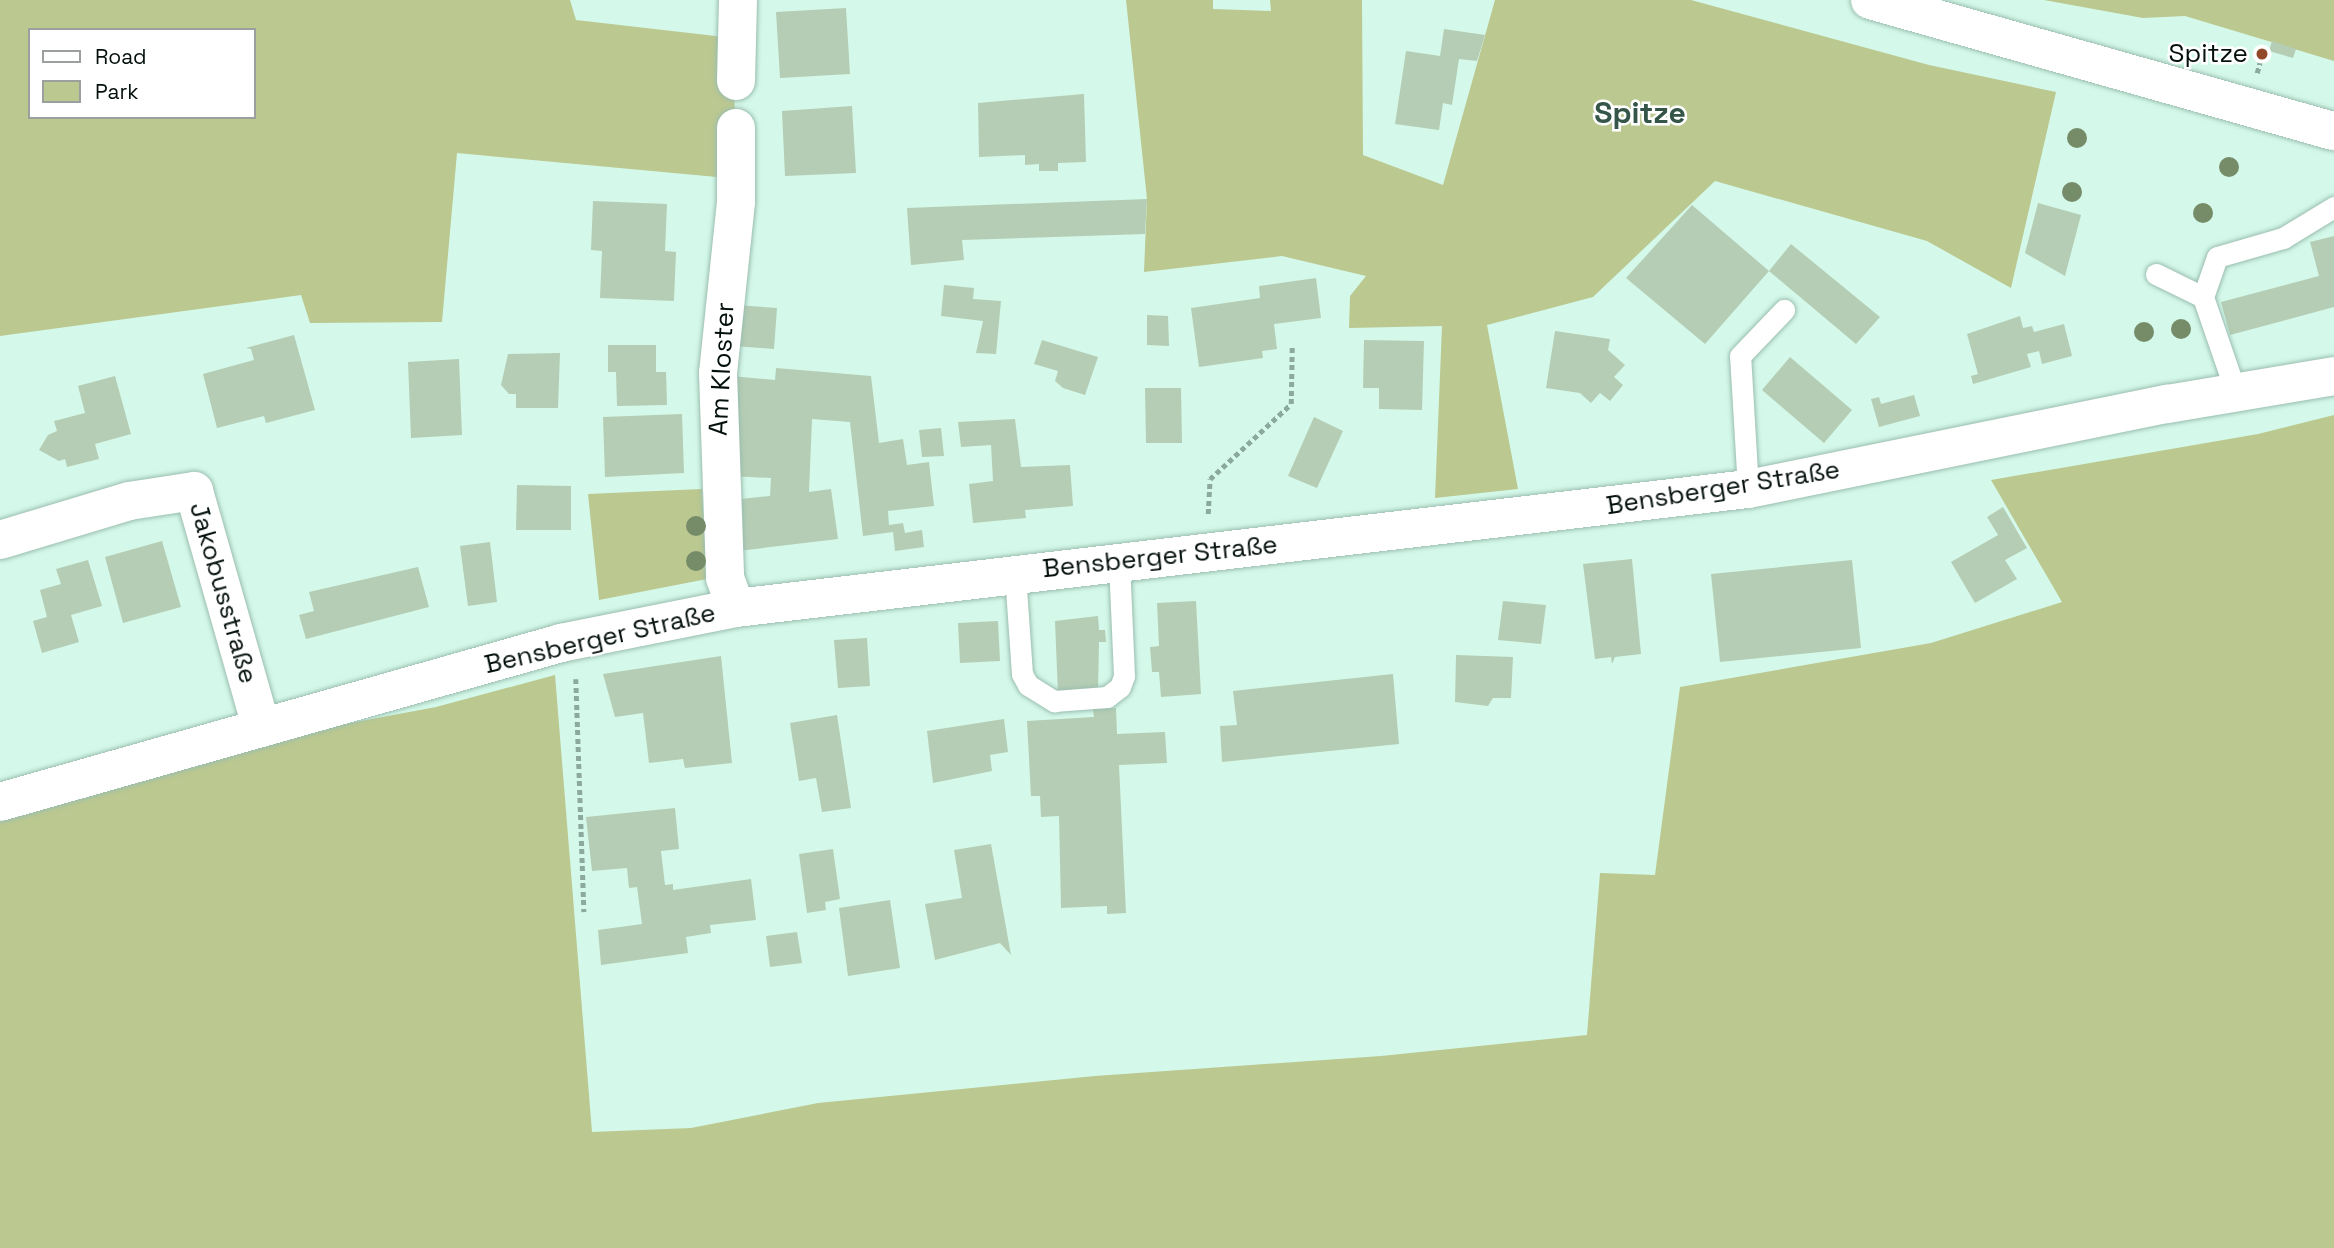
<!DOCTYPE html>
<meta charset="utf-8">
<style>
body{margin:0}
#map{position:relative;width:2334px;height:1248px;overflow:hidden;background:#d4f9ea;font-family:"Space Grotesk",sans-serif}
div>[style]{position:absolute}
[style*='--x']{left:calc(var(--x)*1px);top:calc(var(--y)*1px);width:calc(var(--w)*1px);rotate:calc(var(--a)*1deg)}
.green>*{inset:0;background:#bbc890}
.building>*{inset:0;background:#b5cdb4}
.path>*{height:4.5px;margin-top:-2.25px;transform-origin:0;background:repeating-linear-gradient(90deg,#8ca99d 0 5px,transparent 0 8.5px)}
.roads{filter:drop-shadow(0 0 2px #9abdaf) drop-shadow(0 0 2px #9abdaf)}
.lane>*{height:21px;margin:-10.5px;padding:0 10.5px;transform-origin:10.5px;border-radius:10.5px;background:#fff}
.street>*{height:38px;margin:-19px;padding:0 19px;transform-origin:19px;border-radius:19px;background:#fff}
.secondary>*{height:38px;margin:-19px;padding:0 19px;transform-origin:19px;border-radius:19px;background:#fff}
.trees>*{width:20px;height:20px;margin:-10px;border-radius:50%;background:#768c69}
.dots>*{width:19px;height:19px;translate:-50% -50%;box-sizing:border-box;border:4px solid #fff;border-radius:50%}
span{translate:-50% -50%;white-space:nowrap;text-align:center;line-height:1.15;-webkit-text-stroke:5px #fff;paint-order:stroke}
.poi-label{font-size:26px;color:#04100b}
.right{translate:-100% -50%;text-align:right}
.street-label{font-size:26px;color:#04100b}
.quarter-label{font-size:30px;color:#355549;font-weight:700}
.legend{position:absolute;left:28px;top:28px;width:228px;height:91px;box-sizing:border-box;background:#fff;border:2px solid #9b9f9d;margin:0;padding:9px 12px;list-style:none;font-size:21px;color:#04100b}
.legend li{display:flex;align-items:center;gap:14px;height:35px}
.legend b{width:35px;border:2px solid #9b9f9d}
</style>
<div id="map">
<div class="green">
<div style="clip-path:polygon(evenodd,0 0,570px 0,576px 20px,733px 38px,735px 121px,728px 178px,457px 153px,442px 322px,310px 323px,301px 295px,0 336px,0 0,30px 30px,254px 30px,254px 117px,30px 117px,30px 30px)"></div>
<div style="clip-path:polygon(1126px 0,1213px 0,1213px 9px,1271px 11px,1270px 0,1362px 0,1363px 155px,1443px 185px,1495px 0,1691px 0,1929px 65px,2056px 92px,2011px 288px,1927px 241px,1715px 181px,1593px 297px,1487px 325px,1518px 489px,1435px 498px,1442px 326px,1349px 328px,1350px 296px,1366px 276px,1282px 256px,1144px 272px,1147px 199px)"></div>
<div style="clip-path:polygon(2044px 0,2334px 0,2334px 61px,2185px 16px,2143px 18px)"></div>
<div style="clip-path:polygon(2334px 415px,2334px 1248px,0 1248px,0 814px,270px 738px,436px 707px,555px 675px,592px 1132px,691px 1128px,818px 1103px,1095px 1076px,1381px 1056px,1587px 1035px,1600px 873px,1655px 875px,1680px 687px,1931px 643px,2062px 602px,1991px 480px,2258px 434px)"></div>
<div style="clip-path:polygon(702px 489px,707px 579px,599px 600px,588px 494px)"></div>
</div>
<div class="building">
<div style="clip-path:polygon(846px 8px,850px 74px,780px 78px,776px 12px)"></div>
<div style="clip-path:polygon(1444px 29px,1485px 35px,1477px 61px,1459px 59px,1452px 105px,1443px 103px,1439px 130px,1395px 124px,1406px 51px,1440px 56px)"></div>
<div style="clip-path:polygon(2272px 41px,2296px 49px,2293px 58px,2269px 51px)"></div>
<div style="clip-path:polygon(1084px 94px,1086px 162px,1058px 163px,1058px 171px,1039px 171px,1039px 164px,1025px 165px,1025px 155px,979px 157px,978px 103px)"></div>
<div style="clip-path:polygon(852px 106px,856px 173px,785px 176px,782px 111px)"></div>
<div style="clip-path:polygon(1147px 199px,1145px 234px,962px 240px,964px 260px,911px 265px,907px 208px)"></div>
<div style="clip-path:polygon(593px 201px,667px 204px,665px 251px,676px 252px,674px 301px,600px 298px,602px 251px,591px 250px)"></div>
<div style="clip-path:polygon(2038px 203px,2081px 215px,2065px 276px,2025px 253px)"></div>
<div style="clip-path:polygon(1692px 205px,1769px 271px,1791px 244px,1880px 317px,1856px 344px,1769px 271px,1705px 344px,1626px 278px)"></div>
<div style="clip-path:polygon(2334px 236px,2334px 307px,2230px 335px,2221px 302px,2319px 276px,2310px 242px)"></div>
<div style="clip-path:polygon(1316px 278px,1321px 318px,1274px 324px,1277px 349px,1262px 351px,1263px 358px,1199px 367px,1191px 308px,1260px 298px,1259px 286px)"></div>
<div style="clip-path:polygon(944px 285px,974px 288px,973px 299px,1001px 301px,996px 354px,976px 353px,983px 321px,941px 316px)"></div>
<div style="clip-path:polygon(736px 305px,777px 308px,774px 349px,733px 346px)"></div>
<div style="clip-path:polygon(1147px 315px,1168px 316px,1169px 346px,1147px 345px)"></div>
<div style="clip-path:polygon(2020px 316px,2023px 328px,2032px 326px,2034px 332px,2064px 324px,2072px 356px,2042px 364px,2039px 351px,2027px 354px,2031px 367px,1973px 384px,1971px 376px,1978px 374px,1967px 334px)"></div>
<div style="clip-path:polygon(1555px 331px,1610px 339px,1608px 350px,1625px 365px,1614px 377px,1623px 385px,1610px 401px,1600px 393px,1591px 403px,1580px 393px,1546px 388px)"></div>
<div style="clip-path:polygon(294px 335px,315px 410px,266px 423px,264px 416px,217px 428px,203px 374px,254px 360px,251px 349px,246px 348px)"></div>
<div style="clip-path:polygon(1042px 340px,1098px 357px,1085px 395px,1063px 388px,1055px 381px,1058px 371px,1034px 364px)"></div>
<div style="clip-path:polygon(1364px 340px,1424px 341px,1422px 410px,1379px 409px,1379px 388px,1363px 388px)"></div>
<div style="clip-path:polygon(608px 345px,656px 345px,656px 372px,666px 372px,667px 405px,617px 406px,616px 372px,608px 372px)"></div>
<div style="clip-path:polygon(560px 353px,558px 408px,516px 408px,516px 394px,509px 394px,501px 385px,508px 354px)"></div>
<div style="clip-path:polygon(1790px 357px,1852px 410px,1824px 443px,1762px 390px)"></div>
<div style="clip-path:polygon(459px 359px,462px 435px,411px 438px,408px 362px)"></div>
<div style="clip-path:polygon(776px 368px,871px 376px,879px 443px,903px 439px,907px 465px,929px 462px,934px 506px,888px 511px,889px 525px,903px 523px,905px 533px,922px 530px,924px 547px,895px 551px,893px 532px,863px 536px,850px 422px,812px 419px,809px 492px,831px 489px,838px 539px,738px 551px,731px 500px,770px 496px,771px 478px,730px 476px,730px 376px,775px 380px)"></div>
<div style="clip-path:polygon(115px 376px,131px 434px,95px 444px,99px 459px,67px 467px,65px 459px,59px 461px,39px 450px,48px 435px,57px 431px,54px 421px,85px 413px,78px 386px)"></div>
<div style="clip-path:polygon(1145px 388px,1181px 388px,1182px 443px,1146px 443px)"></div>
<div style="clip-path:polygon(1914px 395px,1920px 416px,1879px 427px,1871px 399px,1879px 397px,1881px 404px)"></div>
<div style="clip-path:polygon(682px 414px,684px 473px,605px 477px,603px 417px)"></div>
<div style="clip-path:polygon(1314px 417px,1343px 431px,1317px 488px,1288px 476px)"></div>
<div style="clip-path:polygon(1015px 419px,1021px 467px,1070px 465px,1073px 506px,1025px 510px,1026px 518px,973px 523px,969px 484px,993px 481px,991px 445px,961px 447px,958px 422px)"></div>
<div style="clip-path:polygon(941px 428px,944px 456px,922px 457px,919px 430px)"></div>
<div style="clip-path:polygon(517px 485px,571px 486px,571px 530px,516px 530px)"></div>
<div style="clip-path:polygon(2003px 507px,2027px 548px,2005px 560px,2017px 579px,1975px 603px,1951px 562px,1998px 535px,1987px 517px)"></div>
<div style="clip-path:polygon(162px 541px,181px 607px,123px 623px,105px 557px)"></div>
<div style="clip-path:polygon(490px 542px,497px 602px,468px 606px,460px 546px)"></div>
<div style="clip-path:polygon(1632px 559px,1641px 654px,1615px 657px,1612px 664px,1611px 657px,1595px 659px,1583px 564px)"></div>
<div style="clip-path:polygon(88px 560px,102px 606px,71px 615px,79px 642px,42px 653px,33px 621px,47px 617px,40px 590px,61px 584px,56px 569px)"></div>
<div style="clip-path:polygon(1852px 560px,1861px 648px,1720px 662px,1711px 574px)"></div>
<div style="clip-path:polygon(418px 567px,429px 607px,306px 639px,299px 615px,314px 611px,309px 592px)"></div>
<div style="clip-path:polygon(1196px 601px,1201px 694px,1161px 697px,1159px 672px,1152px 672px,1150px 647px,1159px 646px,1157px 603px)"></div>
<div style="clip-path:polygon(1503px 601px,1546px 605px,1541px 644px,1498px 640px)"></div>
<div style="clip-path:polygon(1098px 616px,1099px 630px,1105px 630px,1106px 642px,1099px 642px,1098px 691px,1058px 695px,1055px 621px)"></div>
<div style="clip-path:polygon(998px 621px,1000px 661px,960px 663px,958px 623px)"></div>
<div style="clip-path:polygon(867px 638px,870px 686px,838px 688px,834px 640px)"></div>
<div style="clip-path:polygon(1456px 655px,1513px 657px,1511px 698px,1493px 698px,1488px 706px,1455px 702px)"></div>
<div style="clip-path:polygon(721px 656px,732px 763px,685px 768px,683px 759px,649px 763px,643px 713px,615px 717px,603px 674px)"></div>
<div style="clip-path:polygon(1393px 674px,1399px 744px,1222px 762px,1220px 726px,1237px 725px,1233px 691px)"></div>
<div style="clip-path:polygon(1116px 708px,1117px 734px,1165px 732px,1167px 763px,1119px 765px,1126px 913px,1107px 914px,1107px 906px,1061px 908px,1059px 816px,1041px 817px,1040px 796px,1031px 796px,1027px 721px,1094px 717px,1093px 709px)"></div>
<div style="clip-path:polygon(837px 715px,851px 808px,822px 812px,816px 778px,799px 781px,790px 723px)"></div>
<div style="clip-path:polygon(1004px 719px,1008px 752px,990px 755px,992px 771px,933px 783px,927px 731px)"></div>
<div style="clip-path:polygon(675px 808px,679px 849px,661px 851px,665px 885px,673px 884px,673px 890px,751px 879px,756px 920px,710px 925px,711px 933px,686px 937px,688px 953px,601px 965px,598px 930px,642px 924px,637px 887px,629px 888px,627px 868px,592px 871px,586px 817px)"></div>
<div style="clip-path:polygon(991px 844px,1011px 955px,1000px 943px,935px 960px,925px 904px,962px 898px,954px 850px)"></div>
<div style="clip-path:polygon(833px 849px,840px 899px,825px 902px,826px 910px,807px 913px,799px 854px)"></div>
<div style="clip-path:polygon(890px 900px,900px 968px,848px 976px,839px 908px)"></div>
<div style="clip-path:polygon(797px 932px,802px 963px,770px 967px,766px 936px)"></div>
</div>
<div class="path">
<div style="--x:2257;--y:73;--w:20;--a:-75"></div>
<div style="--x:1208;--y:514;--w:35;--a:-87"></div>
<div style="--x:1210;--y:479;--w:110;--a:-42.8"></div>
<div style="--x:1291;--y:404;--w:59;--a:-89"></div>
<div style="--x:576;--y:679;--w:233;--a:88"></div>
</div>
<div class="roads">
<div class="lane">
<div style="--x:2156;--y:274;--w:52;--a:26.1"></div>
<div style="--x:2203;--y:297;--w:102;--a:71"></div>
<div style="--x:2203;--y:297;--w:42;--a:-70.7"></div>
<div style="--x:2217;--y:257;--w:69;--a:-16.1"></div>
<div style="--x:2283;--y:238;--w:60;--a:-31.3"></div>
<div style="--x:1748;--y:489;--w:133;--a:-93.4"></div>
<div style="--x:1740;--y:356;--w:64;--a:-46.3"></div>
<div style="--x:1015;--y:574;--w:100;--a:86"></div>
<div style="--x:1022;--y:674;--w:13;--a:61"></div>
<div style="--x:1028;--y:685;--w:31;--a:32"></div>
<div style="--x:1054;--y:701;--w:53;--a:-4.3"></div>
<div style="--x:1107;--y:697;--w:16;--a:-38"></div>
<div style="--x:1120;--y:687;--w:12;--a:-70"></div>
<div style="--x:1124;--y:676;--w:115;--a:-92.5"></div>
</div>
<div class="street">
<div style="--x:736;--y:81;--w:81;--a:-88.6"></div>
<div style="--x:736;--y:128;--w:74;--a:90"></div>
<div style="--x:736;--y:202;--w:172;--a:96"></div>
<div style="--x:718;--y:373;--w:205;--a:88"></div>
<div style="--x:725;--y:578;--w:32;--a:70"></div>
<div style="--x:0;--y:540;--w:135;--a:-16.8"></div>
<div style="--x:129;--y:501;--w:66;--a:-8.7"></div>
<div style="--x:194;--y:491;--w:244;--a:74.1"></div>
</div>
<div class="secondary">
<div style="--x:1870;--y:0;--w:482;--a:15.8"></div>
<div style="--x:0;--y:802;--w:583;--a:-15.82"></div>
<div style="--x:561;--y:643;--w:178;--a:-11.3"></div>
<div style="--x:736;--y:608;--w:1019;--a:-6.71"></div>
<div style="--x:1748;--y:489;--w:428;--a:-11.5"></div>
<div style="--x:2167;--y:404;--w:169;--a:-9.5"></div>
</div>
</div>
<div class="trees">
<div style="left:2077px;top:138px"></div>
<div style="left:2229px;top:167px"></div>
<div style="left:2072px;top:192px"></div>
<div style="left:2203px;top:213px"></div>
<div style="left:2181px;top:329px"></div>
<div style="left:2144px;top:332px"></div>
<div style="left:696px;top:526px"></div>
<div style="left:696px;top:561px"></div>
</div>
<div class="dots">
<div style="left:2262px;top:54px;background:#914927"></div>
</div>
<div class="poi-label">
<span class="right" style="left:2248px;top:54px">Spitze</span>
</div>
<div class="street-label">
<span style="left:722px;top:369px;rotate:-87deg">Am Kloster</span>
<span style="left:1723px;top:488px;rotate:-9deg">Bensberger Straße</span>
<span style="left:1160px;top:557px;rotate:-6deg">Bensberger Straße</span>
<span style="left:223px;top:593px;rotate:74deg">Jakobusstraße</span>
<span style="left:600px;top:639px;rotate:-13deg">Bensberger Straße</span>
</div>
<div class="quarter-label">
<span style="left:1640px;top:113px">Spitze</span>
</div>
<ul class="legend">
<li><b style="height:9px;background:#fff"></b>Road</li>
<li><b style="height:19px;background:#bbc890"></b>Park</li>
</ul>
</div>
